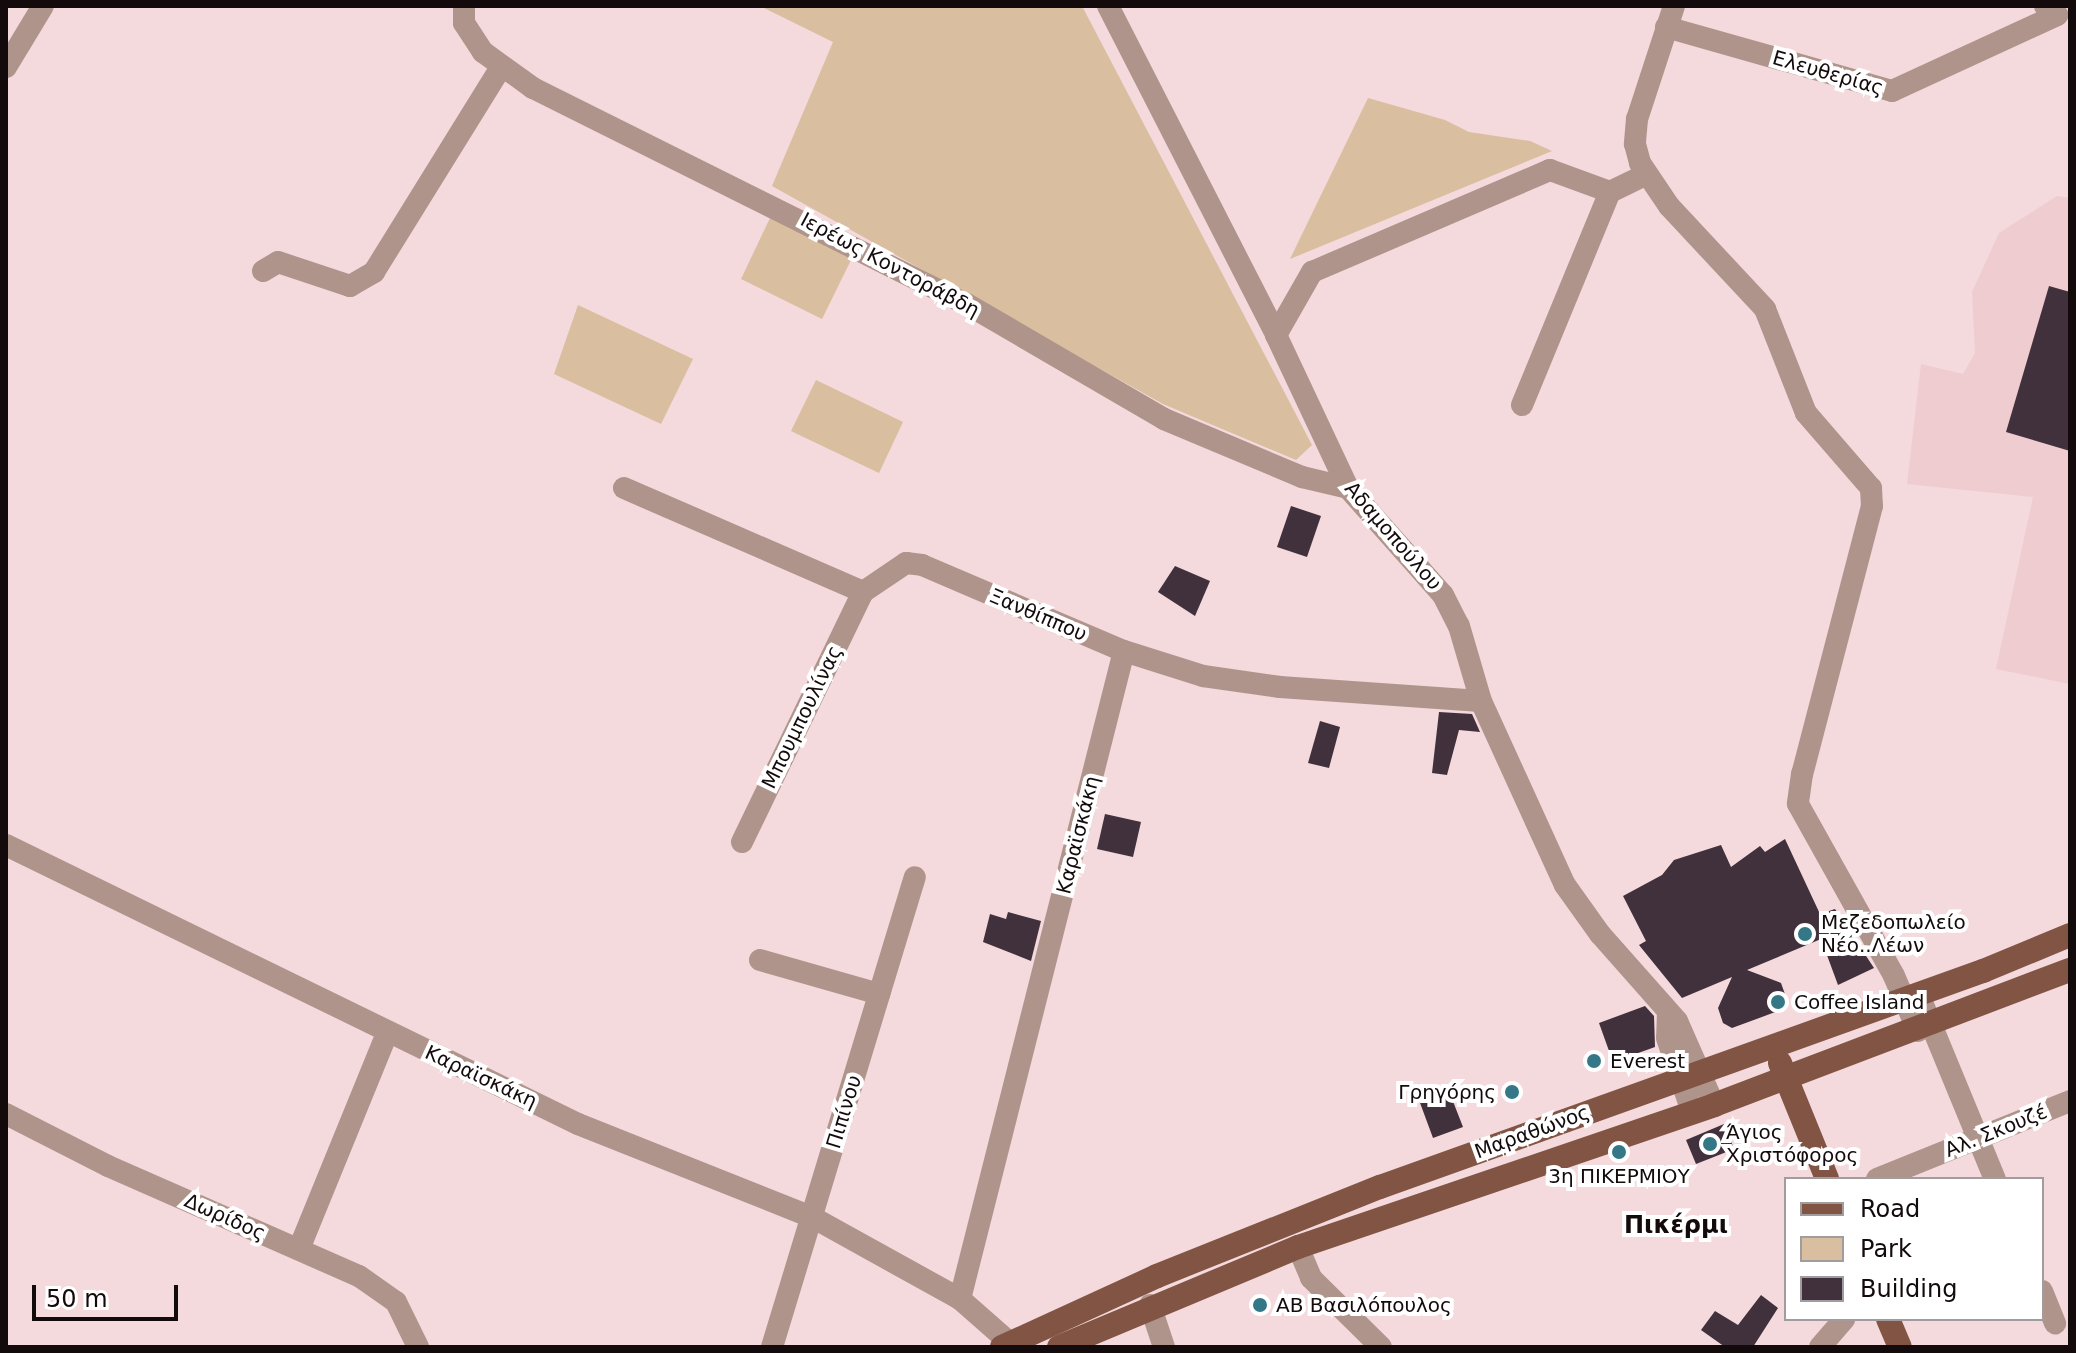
<!DOCTYPE html>
<meta charset="utf-8">
<style>
body{margin:0}
#map{position:relative;width:2076px;height:1353px;overflow:hidden;background:#f4d9dd;font-family:"DejaVu Sans",sans-serif}
div>[style]{position:absolute}
[style*='--x']{left:calc(var(--x)*1px);top:calc(var(--y)*1px);width:calc(var(--w)*1px);rotate:calc(var(--a)*1deg)}
.built>*{inset:0;background:#efccd0}
.green>*{inset:0;background:#d9be9f}
.building>*{inset:0;background:#41313c}
.minor>*{height:22px;margin:-11px;padding:0 11px;transform-origin:11px;border-radius:11px;background:#af948b}
.major>*{height:24px;margin:-12px;padding:0 12px;transform-origin:12px;border-radius:12px;background:#825444}
.dots>*{width:22px;height:22px;translate:-50% -50%;box-sizing:border-box;border:4px solid #fff;border-radius:50%}
span{translate:-50% -50%;white-space:nowrap;text-align:center;line-height:1.15;-webkit-text-stroke:8px #fff;paint-order:stroke}
.street-label{font-size:20px;color:#130a0c}
.poi-label{font-size:20px;color:#130a0c}
.left{translate:0 -50%;text-align:left}
.right{translate:-100% -50%;text-align:right}
.quarter-label{font-size:24px;color:#130a0c;font-weight:700}
.frame{position:absolute;inset:0;border:8px solid #130a0c;pointer-events:none}
.legend{position:absolute;left:1784px;top:1177px;width:260px;height:144px;box-sizing:border-box;background:#fff;border:2px solid #a19d9e;margin:0;padding:10px 14px;list-style:none;font-size:24px;color:#130a0c}
.legend li{display:flex;align-items:center;gap:16px;height:40px}
.legend b{width:40px;border:2px solid #a19d9e}
.scale{position:absolute;left:32px;top:1285px;width:146px;height:36px;box-sizing:border-box;border:4px solid #130a0c;border-top:0;padding-left:10px;font-size:24px;line-height:28px;white-space:nowrap;color:#130a0c;-webkit-text-stroke:6px #fff;paint-order:stroke}
</style>
<div id="map">
<div class="built">
<div style="clip-path:polygon(2057px 196px,2070px 198px,2070px 684px,1996px 669px,2033px 497px,1907px 484px,1921px 364px,1963px 374px,1975px 353px,1972px 292px,1999px 233px)"></div>
</div>
<div class="green">
<div style="clip-path:polygon(760px 6px,1082px 6px,1312px 445px,1296px 460px,1163px 404px,772px 186px,833px 42px)"></div>
<div style="clip-path:polygon(1368px 98px,1445px 120px,1469px 132px,1530px 141px,1552px 151px,1290px 259px)"></div>
<div style="clip-path:polygon(770px 218px,852px 258px,822px 319px,741px 279px)"></div>
<div style="clip-path:polygon(578px 305px,693px 359px,661px 424px,554px 374px)"></div>
<div style="clip-path:polygon(816px 380px,903px 422px,879px 473px,791px 431px)"></div>
</div>
<div class="building">
<div style="clip-path:polygon(2049px 286px,2070px 292px,2070px 451px,2006px 432px)"></div>
<div style="clip-path:polygon(1291px 506px,1321px 516px,1307px 557px,1277px 547px)"></div>
<div style="clip-path:polygon(1175px 566px,1210px 581px,1195px 616px,1158px 592px)"></div>
<div style="clip-path:polygon(1439px 712px,1472px 714px,1480px 732px,1459px 730px,1447px 775px,1432px 773px)"></div>
<div style="clip-path:polygon(1320px 721px,1340px 727px,1329px 768px,1308px 763px)"></div>
<div style="clip-path:polygon(1105px 814px,1141px 822px,1133px 857px,1097px 849px)"></div>
<div style="clip-path:polygon(1785px 839px,1820px 914px,1835px 909px,1874px 968px,1838px 985px,1821px 939px,1747px 970px,1781px 983px,1786px 997px,1781px 1010px,1732px 1028px,1723px 1023px,1718px 1008px,1732px 977px,1682px 998px,1639px 945px,1646px 941px,1623px 896px,1662px 875px,1674px 860px,1721px 845px,1731px 867px,1760px 846px,1765px 852px)"></div>
<div style="clip-path:polygon(1008px 912px,1041px 921px,1031px 961px,983px 942px,990px 914px,1006px 919px)"></div>
<div style="clip-path:polygon(1645px 1006px,1654px 1016px,1655px 1047px,1613px 1062px,1599px 1023px)"></div>
<div style="clip-path:polygon(1437px 1084px,1439px 1089px,1447px 1086px,1463px 1127px,1433px 1138px,1416px 1092px)"></div>
<div style="clip-path:polygon(1724px 1124px,1734px 1149px,1696px 1164px,1686px 1140px)"></div>
<div style="clip-path:polygon(1761px 1295px,1778px 1308px,1753px 1347px,1725px 1347px,1701px 1330px,1715px 1311px,1738px 1325px)"></div>
</div>
<div class="minor">
<div style="--x:464;--y:6;--w:17;--a:90"></div>
<div style="--x:464;--y:23;--w:35;--a:57"></div>
<div style="--x:483;--y:52;--w:62;--a:35.8"></div>
<div style="--x:533;--y:88;--w:483;--a:26.5"></div>
<div style="--x:965;--y:303;--w:230;--a:30.2"></div>
<div style="--x:1164;--y:419;--w:150;--a:22.8"></div>
<div style="--x:1302;--y:477;--w:47;--a:13.4"></div>
<div style="--x:1108;--y:6;--w:369;--a:62.9"></div>
<div style="--x:1276;--y:335;--w:169;--a:64.8"></div>
<div style="--x:1348;--y:488;--w:143;--a:48.4"></div>
<div style="--x:1443;--y:595;--w:35;--a:63"></div>
<div style="--x:1459;--y:626;--w:78;--a:73.7"></div>
<div style="--x:1481;--y:701;--w:202;--a:65.5"></div>
<div style="--x:1565;--y:885;--w:60;--a:54.5"></div>
<div style="--x:1600;--y:934;--w:116;--a:48.5"></div>
<div style="--x:1677;--y:1021;--w:92;--a:66.2"></div>
<div style="--x:1674;--y:6;--w:119;--a:108.1"></div>
<div style="--x:1637;--y:119;--w:25;--a:95"></div>
<div style="--x:1635;--y:144;--w:20;--a:75"></div>
<div style="--x:1640;--y:163;--w:52;--a:56"></div>
<div style="--x:1669;--y:206;--w:141;--a:47"></div>
<div style="--x:1765;--y:309;--w:112;--a:68.5"></div>
<div style="--x:1806;--y:413;--w:99;--a:49.1"></div>
<div style="--x:1871;--y:488;--w:18;--a:87"></div>
<div style="--x:1872;--y:506;--w:277;--a:104.6"></div>
<div style="--x:1802;--y:774;--w:30;--a:98"></div>
<div style="--x:1798;--y:804;--w:197;--a:60.8"></div>
<div style="--x:1894;--y:976;--w:60;--a:66.4"></div>
<div style="--x:1666;--y:27;--w:235;--a:15.8"></div>
<div style="--x:1892;--y:91;--w:182;--a:-24.7"></div>
<div style="--x:2057;--y:15;--w:15;--a:-143"></div>
<div style="--x:6;--y:67;--w:71;--a:-58.8"></div>
<div style="--x:263;--y:271;--w:17;--a:-31"></div>
<div style="--x:278;--y:262;--w:76;--a:18.4"></div>
<div style="--x:350;--y:286;--w:28;--a:-30"></div>
<div style="--x:374;--y:272;--w:239;--a:-58.2"></div>
<div style="--x:1276;--y:335;--w:73;--a:-60.3"></div>
<div style="--x:1312;--y:272;--w:259;--a:-23.2"></div>
<div style="--x:1550;--y:170;--w:64;--a:20.1"></div>
<div style="--x:1610;--y:192;--w:41;--a:-25.9"></div>
<div style="--x:1522;--y:405;--w:230;--a:-67.6"></div>
<div style="--x:624;--y:488;--w:261;--a:23.5"></div>
<div style="--x:742;--y:842;--w:278;--a:-64.2"></div>
<div style="--x:863;--y:592;--w:52;--a:-34"></div>
<div style="--x:906;--y:563;--w:16;--a:7"></div>
<div style="--x:922;--y:565;--w:220;--a:23.1"></div>
<div style="--x:1124;--y:651;--w:83;--a:17.6"></div>
<div style="--x:1203;--y:676;--w:78;--a:8.1"></div>
<div style="--x:1280;--y:687;--w:201;--a:4"></div>
<div style="--x:6;--y:845;--w:636;--a:26"></div>
<div style="--x:578;--y:1124;--w:252;--a:21.7"></div>
<div style="--x:812;--y:1217;--w:169;--a:29"></div>
<div style="--x:960;--y:1299;--w:67;--a:41.3"></div>
<div style="--x:760;--y:960;--w:124;--a:15.9"></div>
<div style="--x:1919;--y:995;--w:199;--a:67.6"></div>
<div style="--x:1668;--y:1012;--w:26;--a:92"></div>
<div style="--x:1667;--y:1038;--w:78;--a:71.3"></div>
<div style="--x:6;--y:1114;--w:114;--a:27"></div>
<div style="--x:108;--y:1166;--w:274;--a:23.7"></div>
<div style="--x:359;--y:1276;--w:45;--a:35.1"></div>
<div style="--x:396;--y:1302;--w:50;--a:63.9"></div>
<div style="--x:1877;--y:1179;--w:208;--a:-22"></div>
<div style="--x:1298;--y:1247;--w:34;--a:67"></div>
<div style="--x:1311;--y:1278;--w:98;--a:44.6"></div>
<div style="--x:299;--y:1249;--w:233;--a:-67.8"></div>
<div style="--x:2042;--y:1291;--w:35;--a:68"></div>
<div style="--x:960;--y:1299;--w:668;--a:-75.8"></div>
<div style="--x:1150;--y:1305;--w:44;--a:71.6"></div>
<div style="--x:772;--y:1347;--w:491;--a:-73.1"></div>
<div style="--x:1820;--y:1347;--w:37;--a:-49"></div>
</div>
<div class="major">
<div style="--x:1780;--y:1063;--w:125;--a:67.9"></div>
<div style="--x:1888;--y:1319;--w:30;--a:67"></div>
<div style="--x:1002;--y:1347;--w:170;--a:-24.6"></div>
<div style="--x:1157;--y:1276;--w:240;--a:-21.8"></div>
<div style="--x:1380;--y:1187;--w:641;--a:-19.71"></div>
<div style="--x:1983;--y:971;--w:94;--a:-22.5"></div>
<div style="--x:1059;--y:1347;--w:259;--a:-22.7"></div>
<div style="--x:1298;--y:1247;--w:440;--a:-18.8"></div>
<div style="--x:1714;--y:1105;--w:381;--a:-20.8"></div>
</div>
<div class="dots">
<div style="left:1805px;top:934px;background:#347787"></div>
<div style="left:1778px;top:1002px;background:#347787"></div>
<div style="left:1594px;top:1061px;background:#347787"></div>
<div style="left:1512px;top:1092px;background:#347787"></div>
<div style="left:1710px;top:1144px;background:#347787"></div>
<div style="left:1619px;top:1152px;background:#347787"></div>
<div style="left:1260px;top:1305px;background:#347787"></div>
</div>
<div class="street-label">
<span style="left:1828px;top:73px;rotate:16deg">Ελευθερίας</span>
<span style="left:890px;top:265px;rotate:28deg">Ιερέως Κοντοράβδη</span>
<span style="left:1393px;top:536px;rotate:49deg">Αδαμοπούλου</span>
<span style="left:1038px;top:615px;rotate:23deg">Ξανθίππου</span>
<span style="left:802px;top:717px;rotate:-64deg">Μπουμπουλίνας</span>
<span style="left:1078px;top:835px;rotate:-76deg">Καραϊσκάκη</span>
<span style="left:481px;top:1077px;rotate:25deg">Καραϊσκάκη</span>
<span style="left:844px;top:1112px;rotate:-73deg">Πιπίνου</span>
<span style="left:1996px;top:1131px;rotate:-22deg">Αλ. Σκουζέ</span>
<span style="left:1532px;top:1132px;rotate:-20deg">Μαραθώνος</span>
<span style="left:225px;top:1217px;rotate:24deg">Δωρίδος</span>
</div>
<div class="poi-label">
<span class="left" style="left:1821px;top:934px">Μεζεδοπωλείο<br>Νέο..Λέων</span>
<span class="left" style="left:1794px;top:1002px">Coffee Island</span>
<span class="left" style="left:1610px;top:1061px">Everest</span>
<span class="right" style="left:1496px;top:1092px">Γρηγόρης</span>
<span class="left" style="left:1726px;top:1144px">Άγιος<br>Χριστόφορος</span>
<span style="left:1619px;top:1176px">3η ΠΙΚΕΡΜΙΟΥ</span>
<span class="left" style="left:1276px;top:1305px">ΑΒ Βασιλόπουλος</span>
</div>
<div class="quarter-label">
<span style="left:1676px;top:1226px">Πικέρμι</span>
</div>
<div class="frame"></div>
<ul class="legend">
<li><b style="height:10px;background:#825444"></b>Road</li>
<li><b style="height:22px;background:#d9be9f"></b>Park</li>
<li><b style="height:22px;background:#41313c"></b>Building</li>
</ul>
<div class="scale">50 m</div>
</div>
